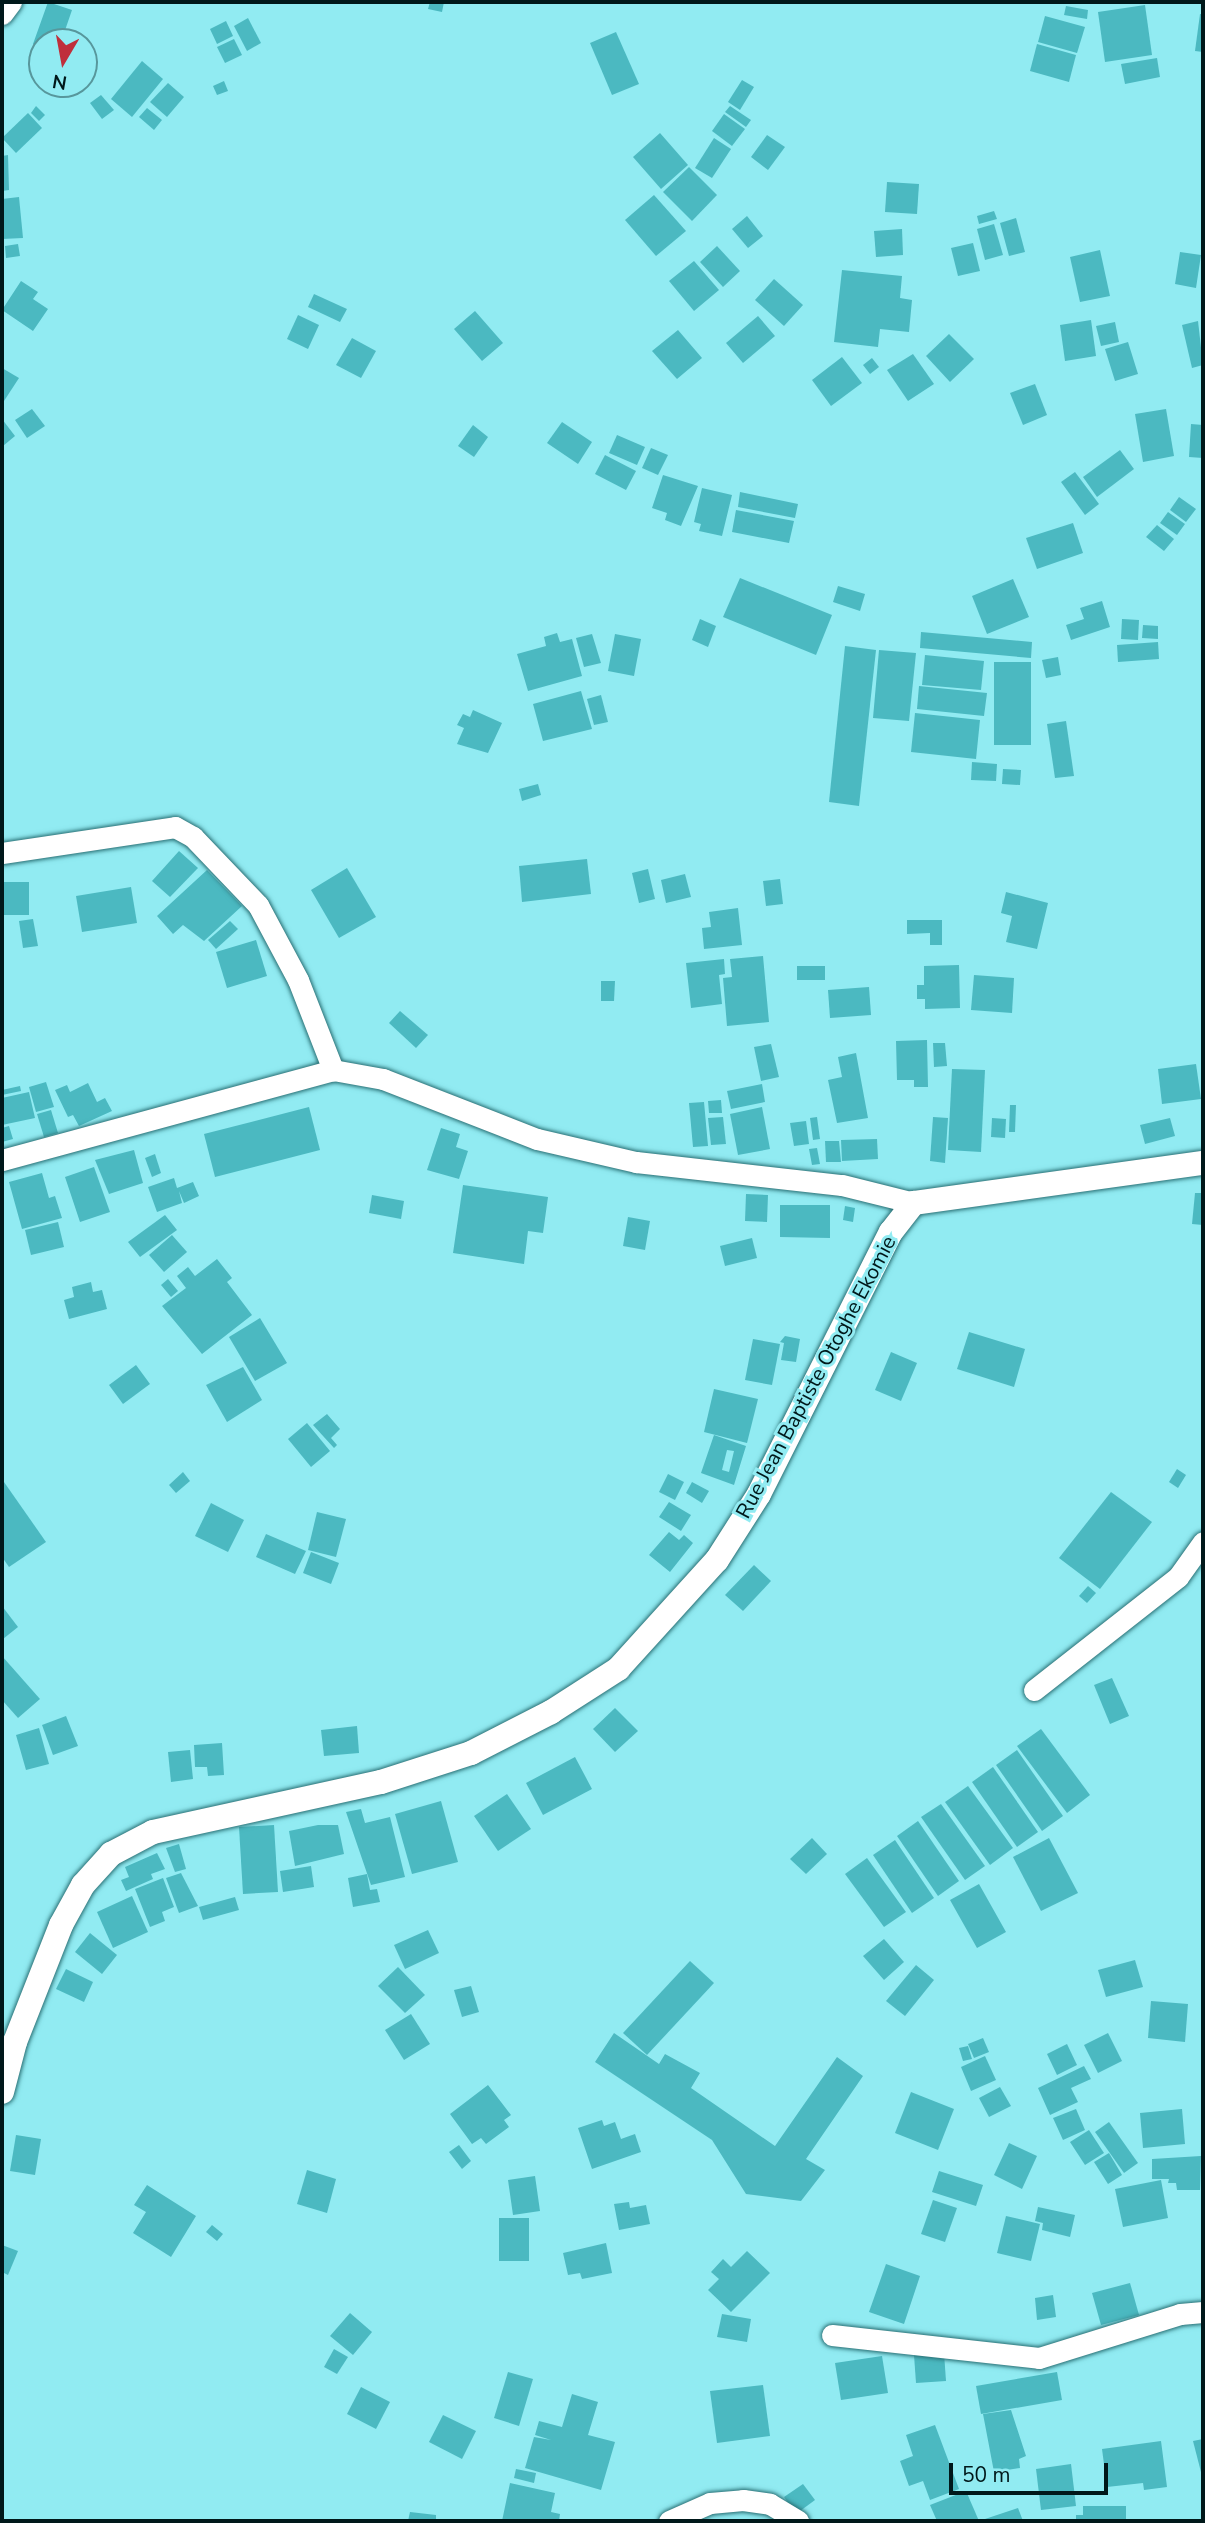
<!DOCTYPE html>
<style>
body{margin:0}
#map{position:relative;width:1205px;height:2523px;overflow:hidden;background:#91ebf2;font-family:"Nunito Sans",sans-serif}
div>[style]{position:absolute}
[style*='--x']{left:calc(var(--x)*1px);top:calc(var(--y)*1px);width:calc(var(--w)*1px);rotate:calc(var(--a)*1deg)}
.building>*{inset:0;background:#4bb9c1}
.roads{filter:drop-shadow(0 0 2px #296f74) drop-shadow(0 0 2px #296f74)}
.minor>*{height:21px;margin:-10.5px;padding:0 10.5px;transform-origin:10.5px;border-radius:10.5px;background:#fff}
.tertiary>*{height:24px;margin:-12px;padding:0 12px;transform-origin:12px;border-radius:12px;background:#fff}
span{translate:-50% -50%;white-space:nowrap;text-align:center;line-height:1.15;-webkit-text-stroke:6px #91ebf2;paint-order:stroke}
.street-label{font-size:21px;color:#00181a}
.frame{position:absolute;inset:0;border:4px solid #00181a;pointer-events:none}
.north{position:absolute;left:28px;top:28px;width:70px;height:70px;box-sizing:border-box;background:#91ebf2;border:2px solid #57979c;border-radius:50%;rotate:190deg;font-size:19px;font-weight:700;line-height:28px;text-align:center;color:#00181a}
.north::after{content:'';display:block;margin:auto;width:24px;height:32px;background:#bf2f3b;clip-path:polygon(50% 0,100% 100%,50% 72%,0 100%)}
.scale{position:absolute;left:949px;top:2463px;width:159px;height:32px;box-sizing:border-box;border:4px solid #00181a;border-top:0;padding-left:9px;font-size:21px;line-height:24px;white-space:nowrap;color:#00181a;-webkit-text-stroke:5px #91ebf2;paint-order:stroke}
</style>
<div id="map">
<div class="building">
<div style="clip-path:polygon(48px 2px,72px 10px,61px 42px,42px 42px,42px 47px,33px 44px)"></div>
<div style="clip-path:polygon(430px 2px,444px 2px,442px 12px,428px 9px)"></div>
<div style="clip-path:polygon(1145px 5px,1152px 55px,1105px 62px,1098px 12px)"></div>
<div style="clip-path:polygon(1066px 6px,1088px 10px,1087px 19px,1064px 15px)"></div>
<div style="clip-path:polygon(1200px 14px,1203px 14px,1203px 52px,1195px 51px)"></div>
<div style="clip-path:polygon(1045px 16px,1085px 27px,1077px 53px,1038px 42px)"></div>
<div style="clip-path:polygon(248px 18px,261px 43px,247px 51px,234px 26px)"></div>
<div style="clip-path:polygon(226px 21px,233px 36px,217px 44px,210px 29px)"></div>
<div style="clip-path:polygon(616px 32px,639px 84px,612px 95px,590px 43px)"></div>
<div style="clip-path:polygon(234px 39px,242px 55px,225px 63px,217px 47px)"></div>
<div style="clip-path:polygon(1037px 44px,1076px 55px,1069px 82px,1030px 71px)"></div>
<div style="clip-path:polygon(84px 52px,94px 58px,84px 74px)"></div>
<div style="clip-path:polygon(1157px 58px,1160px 77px,1125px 84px,1121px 64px)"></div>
<div style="clip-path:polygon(142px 61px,163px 79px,132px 117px,111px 99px)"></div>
<div style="clip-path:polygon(742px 80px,754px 87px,740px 110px,728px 102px)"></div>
<div style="clip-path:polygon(224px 81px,228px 91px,217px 95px,213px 86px)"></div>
<div style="clip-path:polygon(168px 83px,184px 97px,167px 117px,150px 102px)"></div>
<div style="clip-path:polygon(101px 95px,114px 110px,102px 119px,90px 103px)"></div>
<div style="clip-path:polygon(36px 106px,45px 115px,39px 121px,31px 113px)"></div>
<div style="clip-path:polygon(730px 106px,751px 120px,746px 127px,725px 112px)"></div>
<div style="clip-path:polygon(147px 108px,162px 120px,154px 130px,139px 117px)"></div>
<div style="clip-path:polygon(28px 113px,42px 128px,16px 153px,2px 138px)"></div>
<div style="clip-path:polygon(724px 114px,745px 129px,732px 146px,712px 131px)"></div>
<div style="clip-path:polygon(660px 133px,688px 165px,661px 189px,633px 157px)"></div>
<div style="clip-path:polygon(767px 135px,785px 147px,768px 170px,751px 157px)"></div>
<div style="clip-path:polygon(714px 138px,731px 149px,712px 178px,695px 168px)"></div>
<div style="clip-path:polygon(8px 155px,9px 190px,2px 191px,2px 156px)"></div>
<div style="clip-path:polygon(689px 167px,717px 195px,692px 221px,663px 192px)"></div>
<div style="clip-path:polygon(887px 182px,919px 184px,917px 214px,885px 212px)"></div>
<div style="clip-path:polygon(654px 195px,686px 231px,656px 256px,625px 220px)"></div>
<div style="clip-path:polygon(19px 197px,23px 238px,2px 239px,2px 199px)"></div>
<div style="clip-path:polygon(994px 211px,997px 219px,979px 224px,977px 216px)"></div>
<div style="clip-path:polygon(747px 216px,763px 236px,748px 248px,732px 229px)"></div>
<div style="clip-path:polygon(1016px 218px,1025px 252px,1009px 256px,1000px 223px)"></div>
<div style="clip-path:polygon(994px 224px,1003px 255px,985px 260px,977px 229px)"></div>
<div style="clip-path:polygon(902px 229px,903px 255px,876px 257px,874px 231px)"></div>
<div style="clip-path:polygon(973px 243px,980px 271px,958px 276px,951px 248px)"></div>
<div style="clip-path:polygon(18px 244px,20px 256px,6px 258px,5px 246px)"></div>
<div style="clip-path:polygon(717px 246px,740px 271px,723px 287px,700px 262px)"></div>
<div style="clip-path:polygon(1100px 250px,1110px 296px,1080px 302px,1070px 257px)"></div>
<div style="clip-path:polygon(1180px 252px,1201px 255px,1196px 288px,1175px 284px)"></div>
<div style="clip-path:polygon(694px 261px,719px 290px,694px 311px,669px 281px)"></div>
<div style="clip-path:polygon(842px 270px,902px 276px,900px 298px,912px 300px,909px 332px,880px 329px,878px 347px,834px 342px)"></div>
<div style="clip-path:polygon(774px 279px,803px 305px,784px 326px,755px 300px)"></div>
<div style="clip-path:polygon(21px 281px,38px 292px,33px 299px,48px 309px,33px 331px,2px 310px)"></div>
<div style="clip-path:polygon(314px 294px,347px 309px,340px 322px,308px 307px)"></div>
<div style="clip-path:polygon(475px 311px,503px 343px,482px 361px,454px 329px)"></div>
<div style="clip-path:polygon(298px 315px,319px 325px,308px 349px,287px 339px)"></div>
<div style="clip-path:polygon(758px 316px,775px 336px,743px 363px,726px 343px)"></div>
<div style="clip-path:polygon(1091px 320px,1096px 356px,1065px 361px,1060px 325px)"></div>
<div style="clip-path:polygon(1198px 321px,1203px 365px,1192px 368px,1182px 325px)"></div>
<div style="clip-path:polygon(1115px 322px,1119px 342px,1101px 346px,1096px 326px)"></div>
<div style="clip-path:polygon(678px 330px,702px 358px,677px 379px,652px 351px)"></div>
<div style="clip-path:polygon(949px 334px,974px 359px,950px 382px,926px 356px)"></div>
<div style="clip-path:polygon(352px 338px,376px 351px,361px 378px,336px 365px)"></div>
<div style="clip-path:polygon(1128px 342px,1138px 374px,1115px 381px,1105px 349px)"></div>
<div style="clip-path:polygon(913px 354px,934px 384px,908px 401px,887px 370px)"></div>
<div style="clip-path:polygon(842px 357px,862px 383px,831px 406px,812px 380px)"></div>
<div style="clip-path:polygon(872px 358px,879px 367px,870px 374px,863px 365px)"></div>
<div style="clip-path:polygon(2px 368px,19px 378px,4px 401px,2px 400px)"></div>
<div style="clip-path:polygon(1035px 384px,1047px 415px,1023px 425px,1010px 393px)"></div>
<div style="clip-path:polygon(32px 409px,45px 426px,27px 438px,15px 420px)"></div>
<div style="clip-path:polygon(1166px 409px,1174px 456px,1143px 462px,1135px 414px)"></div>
<div style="clip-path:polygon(2px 419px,15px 436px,3px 446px,2px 444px)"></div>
<div style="clip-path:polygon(562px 422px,592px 442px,578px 464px,547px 443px)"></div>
<div style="clip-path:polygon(1191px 424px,1203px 425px,1203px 458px,1189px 457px)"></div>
<div style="clip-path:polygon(473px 425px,488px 437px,474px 457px,458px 446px)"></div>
<div style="clip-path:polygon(617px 435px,645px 447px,637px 465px,609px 453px)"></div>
<div style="clip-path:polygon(651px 448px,668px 455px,658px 475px,642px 468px)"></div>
<div style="clip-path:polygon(1120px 450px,1134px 469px,1097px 497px,1083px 477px)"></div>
<div style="clip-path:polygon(605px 455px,636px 471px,626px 490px,595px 474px)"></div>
<div style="clip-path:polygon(1075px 472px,1099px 504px,1085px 515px,1061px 482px)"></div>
<div style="clip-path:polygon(663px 475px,698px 486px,681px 526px,665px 520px,667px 513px,652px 508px)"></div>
<div style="clip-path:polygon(702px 488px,732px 495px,722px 536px,699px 531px,701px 524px,694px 522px)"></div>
<div style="clip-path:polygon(740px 492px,798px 504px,795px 518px,738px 507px)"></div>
<div style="clip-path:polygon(1179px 497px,1196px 509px,1186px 522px,1170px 510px)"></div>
<div style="clip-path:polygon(736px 510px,794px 521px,789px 543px,732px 532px)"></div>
<div style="clip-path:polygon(1168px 512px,1185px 524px,1177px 535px,1160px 523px)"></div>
<div style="clip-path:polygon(1073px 523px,1083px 553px,1037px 569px,1026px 538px)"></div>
<div style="clip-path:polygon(1157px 525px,1174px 539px,1164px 551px,1146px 537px)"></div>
<div style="clip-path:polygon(740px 578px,832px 615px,816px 655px,723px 617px)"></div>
<div style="clip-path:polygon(1013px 579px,1029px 617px,987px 634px,972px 596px)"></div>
<div style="clip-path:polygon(838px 586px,865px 594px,860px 611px,833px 602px)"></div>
<div style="clip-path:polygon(1102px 601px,1110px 627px,1071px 640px,1066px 625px,1084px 619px,1080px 608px)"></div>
<div style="clip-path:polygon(700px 619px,716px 626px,708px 647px,692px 640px)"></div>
<div style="clip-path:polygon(1122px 619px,1139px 620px,1138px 640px,1121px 639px)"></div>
<div style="clip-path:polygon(1143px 625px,1158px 626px,1158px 639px,1142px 638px)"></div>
<div style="clip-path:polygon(921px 632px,1032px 642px,1031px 658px,920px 648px)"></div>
<div style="clip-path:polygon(557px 633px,560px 642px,572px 639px,582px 676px,528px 691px,517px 654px,546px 646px,544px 637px)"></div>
<div style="clip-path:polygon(592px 634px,601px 663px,584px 667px,576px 638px)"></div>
<div style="clip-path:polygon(615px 634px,641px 639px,634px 676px,608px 671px)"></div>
<div style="clip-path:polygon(1158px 642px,1159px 659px,1118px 662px,1117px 645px)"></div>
<div style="clip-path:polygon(845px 646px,876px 650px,859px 806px,829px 802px)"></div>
<div style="clip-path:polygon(879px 650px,916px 653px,909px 721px,873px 718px)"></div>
<div style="clip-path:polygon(925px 655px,984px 661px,981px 690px,922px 685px)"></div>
<div style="clip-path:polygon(1058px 657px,1061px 675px,1046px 678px,1042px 660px)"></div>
<div style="clip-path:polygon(994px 662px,1031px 662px,1031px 745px,994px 745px)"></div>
<div style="clip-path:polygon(919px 686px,987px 693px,984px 716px,917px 709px)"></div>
<div style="clip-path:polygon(581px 691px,592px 729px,543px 741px,533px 704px)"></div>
<div style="clip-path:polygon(601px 695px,608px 722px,594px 725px,587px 699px)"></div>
<div style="clip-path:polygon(473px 710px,502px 723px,488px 753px,457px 744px,464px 728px,457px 725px,463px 714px,470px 717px)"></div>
<div style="clip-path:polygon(915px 713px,980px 720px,976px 759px,911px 752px)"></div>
<div style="clip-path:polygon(1066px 721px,1074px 776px,1055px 778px,1047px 724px)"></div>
<div style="clip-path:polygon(972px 762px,997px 764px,996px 781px,971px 780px)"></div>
<div style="clip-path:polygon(1003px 769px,1021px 770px,1020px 785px,1002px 784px)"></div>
<div style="clip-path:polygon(538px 784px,541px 795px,522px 801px,519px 789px)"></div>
<div style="clip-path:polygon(179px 851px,198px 868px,170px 897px,152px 881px)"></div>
<div style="clip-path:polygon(587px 859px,591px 894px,522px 902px,519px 866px)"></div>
<div style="clip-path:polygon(347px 868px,376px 917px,339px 938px,311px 890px)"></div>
<div style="clip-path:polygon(648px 869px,655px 899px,639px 903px,632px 873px)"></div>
<div style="clip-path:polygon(207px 870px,242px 906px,204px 941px,183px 925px,173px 934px,157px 916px)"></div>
<div style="clip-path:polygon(685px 874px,691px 897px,666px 903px,661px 880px)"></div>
<div style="clip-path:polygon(780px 879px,783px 904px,766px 906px,763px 881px)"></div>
<div style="clip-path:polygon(2px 882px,29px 882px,29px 915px,2px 915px)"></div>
<div style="clip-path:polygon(131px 887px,137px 923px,82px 932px,76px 896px)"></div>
<div style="clip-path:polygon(1006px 892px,1048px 903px,1037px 949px,1006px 942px,1012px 916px,1001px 913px)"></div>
<div style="clip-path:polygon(738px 908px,742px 945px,704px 949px,702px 928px,711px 927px,709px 912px)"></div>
<div style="clip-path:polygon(33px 919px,38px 946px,23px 948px,19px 921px)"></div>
<div style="clip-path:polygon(907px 920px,942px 920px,942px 945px,930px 945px,930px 933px,907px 934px)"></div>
<div style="clip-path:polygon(230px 921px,238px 929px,216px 949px,208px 940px)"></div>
<div style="clip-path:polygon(256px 940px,267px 976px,227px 988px,216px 952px)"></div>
<div style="clip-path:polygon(763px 956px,769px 1022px,727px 1026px,723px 978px,732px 977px,730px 959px)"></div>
<div style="clip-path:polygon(724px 959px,725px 974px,719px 975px,722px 1004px,691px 1008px,686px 963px)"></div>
<div style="clip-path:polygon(959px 965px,960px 1008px,925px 1009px,925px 999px,917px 999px,917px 985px,924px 985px,924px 966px)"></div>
<div style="clip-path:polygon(797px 966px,825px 966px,825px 980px,797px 980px)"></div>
<div style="clip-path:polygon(974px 975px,1014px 978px,1012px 1013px,971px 1010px)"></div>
<div style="clip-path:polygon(601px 981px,615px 981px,614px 1001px,601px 1001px)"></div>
<div style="clip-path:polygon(869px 987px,871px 1015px,830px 1018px,828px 990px)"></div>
<div style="clip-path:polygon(400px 1011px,428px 1035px,416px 1048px,389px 1023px)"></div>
<div style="clip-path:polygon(927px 1040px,928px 1087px,914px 1087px,914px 1080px,897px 1080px,896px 1041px)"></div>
<div style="clip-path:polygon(933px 1043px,945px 1043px,947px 1066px,934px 1067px)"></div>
<div style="clip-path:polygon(771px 1044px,779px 1077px,761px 1081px,754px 1047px)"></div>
<div style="clip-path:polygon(856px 1053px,868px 1118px,837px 1123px,828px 1080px,842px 1077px,838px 1057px)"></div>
<div style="clip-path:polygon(1196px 1064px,1201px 1099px,1162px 1104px,1158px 1069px)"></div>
<div style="clip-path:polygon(952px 1069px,985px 1070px,981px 1152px,948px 1150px)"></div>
<div style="clip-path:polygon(46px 1082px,54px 1107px,36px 1112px,29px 1087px)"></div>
<div style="clip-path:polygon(88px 1083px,97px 1102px,105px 1098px,112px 1111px,79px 1126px,73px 1115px,68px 1117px,55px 1090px,67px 1085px,70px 1092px)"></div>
<div style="clip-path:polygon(762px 1084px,765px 1102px,731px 1109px,727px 1091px)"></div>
<div style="clip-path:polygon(20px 1086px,21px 1091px,2px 1095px,2px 1090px)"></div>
<div style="clip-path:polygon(29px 1092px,35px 1118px,2px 1125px,2px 1098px)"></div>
<div style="clip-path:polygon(721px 1100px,722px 1113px,709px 1113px,708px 1101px)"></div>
<div style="clip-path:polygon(704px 1102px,708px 1146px,693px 1147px,689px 1103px)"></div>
<div style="clip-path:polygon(1010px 1105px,1016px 1105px,1015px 1132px,1009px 1132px)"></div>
<div style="clip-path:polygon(309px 1107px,320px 1150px,215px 1177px,204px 1134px)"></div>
<div style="clip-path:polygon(762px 1107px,770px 1149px,738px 1155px,730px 1114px)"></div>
<div style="clip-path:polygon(51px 1110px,58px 1133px,44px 1137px,37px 1114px)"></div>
<div style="clip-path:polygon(723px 1117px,726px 1144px,711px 1145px,708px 1118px)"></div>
<div style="clip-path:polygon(817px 1117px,820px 1139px,813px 1140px,810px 1118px)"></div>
<div style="clip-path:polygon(933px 1117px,948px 1118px,945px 1163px,930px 1161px)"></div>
<div style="clip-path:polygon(992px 1118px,1006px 1119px,1005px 1138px,991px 1137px)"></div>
<div style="clip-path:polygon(1170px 1118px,1175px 1136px,1145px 1144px,1140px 1125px)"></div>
<div style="clip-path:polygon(806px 1121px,809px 1144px,794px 1146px,790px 1123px)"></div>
<div style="clip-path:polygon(9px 1126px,13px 1139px,2px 1142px,2px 1128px)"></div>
<div style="clip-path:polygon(441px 1128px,460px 1134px,456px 1147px,468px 1151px,459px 1179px,427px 1170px)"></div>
<div style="clip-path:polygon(877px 1139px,878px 1159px,842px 1161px,841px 1140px)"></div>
<div style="clip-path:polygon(825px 1141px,839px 1141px,841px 1162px,826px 1162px)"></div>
<div style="clip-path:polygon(817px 1148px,820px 1164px,812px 1165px,809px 1149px)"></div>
<div style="clip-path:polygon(134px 1150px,143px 1183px,109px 1194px,95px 1160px)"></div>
<div style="clip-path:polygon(155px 1154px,161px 1173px,152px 1177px,145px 1158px)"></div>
<div style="clip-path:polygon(94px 1167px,110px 1212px,80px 1222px,65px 1177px)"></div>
<div style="clip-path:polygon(42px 1173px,49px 1198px,55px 1196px,62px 1218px,22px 1229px,9px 1182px)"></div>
<div style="clip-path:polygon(174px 1178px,177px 1188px,193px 1182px,199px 1196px,184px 1203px,179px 1191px,182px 1203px,157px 1212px,148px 1187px)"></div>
<div style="clip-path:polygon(463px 1185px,548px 1197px,543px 1233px,528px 1231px,524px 1264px,453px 1253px)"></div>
<div style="clip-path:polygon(1195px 1193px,1203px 1193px,1203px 1225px,1192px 1224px)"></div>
<div style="clip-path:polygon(746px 1194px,768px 1195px,767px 1222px,745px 1221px)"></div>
<div style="clip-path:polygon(372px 1195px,404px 1201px,401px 1219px,369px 1213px)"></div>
<div style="clip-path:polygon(780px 1205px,830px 1205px,830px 1238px,780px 1237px)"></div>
<div style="clip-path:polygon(845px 1206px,855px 1208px,853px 1222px,843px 1220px)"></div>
<div style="clip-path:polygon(165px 1215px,177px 1230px,140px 1257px,128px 1242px)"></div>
<div style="clip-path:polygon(628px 1217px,650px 1221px,645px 1250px,623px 1246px)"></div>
<div style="clip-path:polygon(58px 1222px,64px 1247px,31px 1255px,25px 1230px)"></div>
<div style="clip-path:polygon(172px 1235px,187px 1252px,164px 1272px,149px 1255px)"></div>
<div style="clip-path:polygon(752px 1238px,757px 1258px,725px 1266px,720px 1246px)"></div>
<div style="clip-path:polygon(217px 1259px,232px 1278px,227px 1282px,252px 1315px,202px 1354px,162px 1306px,186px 1288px,177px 1276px,188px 1267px,195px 1276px)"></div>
<div style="clip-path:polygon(168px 1279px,178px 1291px,171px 1297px,161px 1285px)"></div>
<div style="clip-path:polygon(91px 1282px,93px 1292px,102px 1290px,107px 1309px,69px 1319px,64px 1300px,74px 1297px,72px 1287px)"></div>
<div style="clip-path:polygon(260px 1318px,287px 1363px,255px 1381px,229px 1337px)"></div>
<div style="clip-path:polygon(969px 1332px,1025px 1349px,1014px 1387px,957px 1369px)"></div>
<div style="clip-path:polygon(785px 1336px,800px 1339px,796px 1362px,781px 1360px,784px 1343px,780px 1342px)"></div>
<div style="clip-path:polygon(753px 1339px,780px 1344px,772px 1385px,745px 1380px)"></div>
<div style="clip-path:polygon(891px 1352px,917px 1363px,901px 1401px,875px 1390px)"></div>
<div style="clip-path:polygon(136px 1365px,150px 1384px,123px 1404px,109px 1385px)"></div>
<div style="clip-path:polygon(243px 1367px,262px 1400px,227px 1422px,206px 1385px)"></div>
<div style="clip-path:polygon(714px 1389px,758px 1399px,747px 1443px,704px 1432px)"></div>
<div style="clip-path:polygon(327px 1414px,340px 1429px,331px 1438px,337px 1445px,334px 1448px,313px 1425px)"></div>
<div style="clip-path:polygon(307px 1423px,330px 1451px,311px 1467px,288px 1439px)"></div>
<div style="clip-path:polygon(evenodd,714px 1435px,746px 1446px,734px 1485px,701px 1473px,714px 1435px,727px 1450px,734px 1451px,729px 1472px,722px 1470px,727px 1450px)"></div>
<div style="clip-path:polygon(1177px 1469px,1186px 1475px,1178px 1488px,1169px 1482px)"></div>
<div style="clip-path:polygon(183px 1472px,190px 1481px,176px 1493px,169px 1485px)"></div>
<div style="clip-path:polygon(668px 1474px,684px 1482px,675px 1500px,659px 1492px)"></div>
<div style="clip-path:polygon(4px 1482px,46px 1542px,9px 1567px,2px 1557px)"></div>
<div style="clip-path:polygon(692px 1482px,709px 1491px,702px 1503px,686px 1493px)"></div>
<div style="clip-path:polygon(1111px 1492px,1152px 1522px,1100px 1589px,1059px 1558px)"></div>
<div style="clip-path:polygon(669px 1502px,691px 1515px,681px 1531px,659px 1517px)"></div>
<div style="clip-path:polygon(211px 1503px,244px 1520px,228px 1552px,195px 1536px)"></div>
<div style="clip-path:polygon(317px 1512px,346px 1519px,336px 1557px,308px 1550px)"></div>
<div style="clip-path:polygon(669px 1532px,679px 1540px,684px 1535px,693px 1543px,670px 1572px,649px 1555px)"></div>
<div style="clip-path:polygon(266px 1534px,306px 1551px,295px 1574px,256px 1557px)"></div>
<div style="clip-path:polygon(311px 1552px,339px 1563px,331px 1584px,303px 1573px)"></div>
<div style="clip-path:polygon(754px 1565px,771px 1581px,743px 1611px,725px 1595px)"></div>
<div style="clip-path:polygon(1088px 1586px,1096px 1593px,1087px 1603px,1079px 1596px)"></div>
<div style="clip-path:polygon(2px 1606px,18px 1627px,3px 1639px,2px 1637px)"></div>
<div style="clip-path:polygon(2px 1656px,40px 1699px,18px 1718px,2px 1700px)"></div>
<div style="clip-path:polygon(1112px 1678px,1129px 1716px,1110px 1724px,1094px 1685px)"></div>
<div style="clip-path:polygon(615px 1708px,638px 1731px,615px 1752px,593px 1729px)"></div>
<div style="clip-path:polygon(66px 1716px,78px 1746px,53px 1755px,42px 1725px)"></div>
<div style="clip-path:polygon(357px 1726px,359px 1753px,324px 1756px,321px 1730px)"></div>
<div style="clip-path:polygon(39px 1728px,49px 1764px,26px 1770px,16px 1735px)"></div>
<div style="clip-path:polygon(1041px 1729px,1090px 1795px,1067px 1813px,1017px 1746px)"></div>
<div style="clip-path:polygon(222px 1743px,224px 1775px,208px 1776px,207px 1767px,195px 1767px,194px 1745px)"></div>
<div style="clip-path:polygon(190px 1750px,193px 1779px,171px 1782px,168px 1752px)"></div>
<div style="clip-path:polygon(1017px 1750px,1063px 1816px,1042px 1831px,996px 1765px)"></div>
<div style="clip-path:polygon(575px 1757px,592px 1789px,543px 1815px,526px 1783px)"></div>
<div style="clip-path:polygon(993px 1767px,1038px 1832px,1017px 1847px,972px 1782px)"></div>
<div style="clip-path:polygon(968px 1786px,1013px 1848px,990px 1865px,945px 1802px)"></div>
<div style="clip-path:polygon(507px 1794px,531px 1829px,498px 1851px,474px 1816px)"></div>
<div style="clip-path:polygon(441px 1801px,458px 1862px,412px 1874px,395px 1814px)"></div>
<div style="clip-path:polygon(941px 1804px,985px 1866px,965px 1880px,921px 1817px)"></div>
<div style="clip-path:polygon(361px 1809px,365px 1823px,390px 1817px,405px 1877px,371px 1885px,346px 1812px)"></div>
<div style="clip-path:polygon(918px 1821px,959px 1881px,938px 1896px,897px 1836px)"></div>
<div style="clip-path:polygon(274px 1825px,278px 1892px,243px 1894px,239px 1827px)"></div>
<div style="clip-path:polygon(318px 1825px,338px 1825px,344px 1854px,295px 1866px,289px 1831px)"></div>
<div style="clip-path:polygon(812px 1838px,827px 1854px,806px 1874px,790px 1859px)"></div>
<div style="clip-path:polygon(1049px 1838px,1078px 1893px,1041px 1911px,1013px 1857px)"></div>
<div style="clip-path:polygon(895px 1840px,934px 1898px,912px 1913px,873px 1855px)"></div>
<div style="clip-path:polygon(179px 1844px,186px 1869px,175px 1872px,166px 1848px)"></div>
<div style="clip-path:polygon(157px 1853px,165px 1869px,151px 1874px,153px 1879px,126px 1891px,121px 1880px,129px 1877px,125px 1867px)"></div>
<div style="clip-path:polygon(867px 1858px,906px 1912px,884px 1927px,845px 1874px)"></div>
<div style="clip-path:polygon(311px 1866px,314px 1887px,283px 1892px,280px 1871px)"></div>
<div style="clip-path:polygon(181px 1873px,198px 1906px,179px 1913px,166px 1878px)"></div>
<div style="clip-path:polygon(367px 1874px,370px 1890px,377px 1889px,380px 1902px,353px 1907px,348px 1878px)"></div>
<div style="clip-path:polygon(163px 1878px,174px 1907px,162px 1912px,165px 1921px,150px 1927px,135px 1889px)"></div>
<div style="clip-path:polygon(979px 1884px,1006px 1932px,977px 1948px,950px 1900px)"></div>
<div style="clip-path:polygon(132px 1896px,148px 1932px,113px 1948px,97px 1912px)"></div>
<div style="clip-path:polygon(235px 1897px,239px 1910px,203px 1920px,199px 1907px)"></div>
<div style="clip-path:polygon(428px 1930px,439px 1953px,405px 1969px,394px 1945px)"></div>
<div style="clip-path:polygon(90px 1933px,117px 1955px,102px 1974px,75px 1952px)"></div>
<div style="clip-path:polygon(884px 1939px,904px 1962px,884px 1980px,863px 1956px)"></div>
<div style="clip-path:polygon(1135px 1960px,1143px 1987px,1106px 1997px,1098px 1970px)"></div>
<div style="clip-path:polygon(690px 1961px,714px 1983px,647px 2055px,623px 2033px)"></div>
<div style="clip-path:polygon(916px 1965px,934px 1980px,905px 2016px,886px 2001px)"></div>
<div style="clip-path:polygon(398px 1967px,425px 1995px,405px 2013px,378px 1986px)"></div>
<div style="clip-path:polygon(66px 1969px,93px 1982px,84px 2002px,56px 1989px)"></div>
<div style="clip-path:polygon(471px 1986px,479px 2012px,462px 2017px,454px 1990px)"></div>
<div style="clip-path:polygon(1151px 2001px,1188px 2004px,1185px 2042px,1148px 2038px)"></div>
<div style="clip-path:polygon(411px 2014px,430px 2044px,404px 2060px,385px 2030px)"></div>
<div style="clip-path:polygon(614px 2033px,659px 2064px,665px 2054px,700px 2073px,691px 2088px,775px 2146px,837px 2057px,863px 2076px,806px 2159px,825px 2170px,801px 2201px,746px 2194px,712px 2140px,595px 2062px)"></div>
<div style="clip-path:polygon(1108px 2033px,1122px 2061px,1098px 2073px,1084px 2045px)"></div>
<div style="clip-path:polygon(983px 2038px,989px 2052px,974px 2058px,968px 2044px)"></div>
<div style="clip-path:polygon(1067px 2044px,1077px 2065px,1057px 2075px,1047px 2054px)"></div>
<div style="clip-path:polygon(968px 2046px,972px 2059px,963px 2061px,959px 2048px)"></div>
<div style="clip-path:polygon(985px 2056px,996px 2080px,971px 2091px,961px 2067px)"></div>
<div style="clip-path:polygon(1084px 2066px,1091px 2079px,1071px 2088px,1078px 2102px,1050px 2115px,1038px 2088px)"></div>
<div style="clip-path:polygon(488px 2085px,511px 2115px,504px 2120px,509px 2127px,486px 2144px,481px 2138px,472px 2144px,450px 2114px)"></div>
<div style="clip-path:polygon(1000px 2087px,1011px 2106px,989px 2117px,979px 2098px)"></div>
<div style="clip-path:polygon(911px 2092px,954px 2109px,938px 2150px,895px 2133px)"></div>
<div style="clip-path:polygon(1076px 2109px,1085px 2130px,1063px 2140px,1053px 2118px)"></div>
<div style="clip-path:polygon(1182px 2109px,1185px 2144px,1143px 2148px,1140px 2113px)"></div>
<div style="clip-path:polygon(602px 2120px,604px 2126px,615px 2122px,621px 2139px,635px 2134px,641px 2152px,592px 2169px,578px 2128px)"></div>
<div style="clip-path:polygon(1109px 2122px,1138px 2163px,1124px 2173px,1095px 2132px)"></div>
<div style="clip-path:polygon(1089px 2130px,1104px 2153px,1085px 2165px,1070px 2142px)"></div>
<div style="clip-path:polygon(16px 2135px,41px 2139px,35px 2175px,10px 2171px)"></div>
<div style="clip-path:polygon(1009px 2143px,1037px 2156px,1022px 2189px,994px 2175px)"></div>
<div style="clip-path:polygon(459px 2145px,471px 2161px,462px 2169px,449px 2152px)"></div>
<div style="clip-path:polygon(1109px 2153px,1122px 2175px,1108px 2184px,1094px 2162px)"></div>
<div style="clip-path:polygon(1201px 2156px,1200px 2190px,1177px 2190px,1176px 2183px,1168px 2183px,1169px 2179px,1152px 2179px,1152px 2159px)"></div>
<div style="clip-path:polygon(307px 2170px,336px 2179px,327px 2213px,297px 2204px)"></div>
<div style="clip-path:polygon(939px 2171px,983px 2185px,976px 2206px,932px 2192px)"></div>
<div style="clip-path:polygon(535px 2176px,540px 2211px,513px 2215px,508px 2180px)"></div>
<div style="clip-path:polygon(1161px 2180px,1168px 2218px,1123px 2227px,1115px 2189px)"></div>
<div style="clip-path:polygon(147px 2185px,196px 2216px,171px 2257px,133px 2233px,146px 2212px,134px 2205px)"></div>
<div style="clip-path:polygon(933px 2200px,957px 2208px,945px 2242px,921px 2234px)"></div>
<div style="clip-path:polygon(629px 2202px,630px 2208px,646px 2205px,650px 2224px,619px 2230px,614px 2204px)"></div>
<div style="clip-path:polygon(1038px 2207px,1075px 2215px,1070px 2237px,1042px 2230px,1043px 2223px,1035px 2221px)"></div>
<div style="clip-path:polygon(1006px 2216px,1040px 2224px,1031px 2261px,997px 2253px)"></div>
<div style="clip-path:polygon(499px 2218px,529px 2218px,529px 2261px,499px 2261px)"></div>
<div style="clip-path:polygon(212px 2225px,223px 2234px,217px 2241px,206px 2232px)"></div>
<div style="clip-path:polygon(606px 2243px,612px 2273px,582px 2279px,580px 2273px,568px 2275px,563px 2253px)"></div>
<div style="clip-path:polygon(2px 2245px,18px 2251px,8px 2275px,2px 2272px)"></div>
<div style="clip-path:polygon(747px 2251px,770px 2273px,731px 2312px,708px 2290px,719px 2279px,711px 2272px,723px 2259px,731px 2267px)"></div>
<div style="clip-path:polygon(886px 2264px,920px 2276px,904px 2324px,869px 2312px)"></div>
<div style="clip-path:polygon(1130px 2283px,1139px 2315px,1101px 2325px,1092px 2293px)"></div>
<div style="clip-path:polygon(1053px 2295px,1056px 2317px,1037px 2320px,1035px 2298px)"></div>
<div style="clip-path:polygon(350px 2313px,372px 2332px,353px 2355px,330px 2336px)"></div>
<div style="clip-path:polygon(722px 2314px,751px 2319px,747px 2342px,717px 2337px)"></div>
<div style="clip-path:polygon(334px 2349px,348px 2357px,337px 2374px,324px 2367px)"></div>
<div style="clip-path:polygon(944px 2353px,946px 2381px,916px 2383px,914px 2355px)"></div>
<div style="clip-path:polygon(882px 2356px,888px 2393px,841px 2400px,835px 2363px)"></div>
<div style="clip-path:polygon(508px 2372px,533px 2379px,519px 2426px,494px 2418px)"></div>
<div style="clip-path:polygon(1057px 2372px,1062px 2400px,981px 2414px,976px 2386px)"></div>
<div style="clip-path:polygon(763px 2385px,770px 2436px,717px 2443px,710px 2391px)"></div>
<div style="clip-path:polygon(361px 2387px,390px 2402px,376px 2429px,347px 2414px)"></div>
<div style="clip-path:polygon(572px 2394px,598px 2402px,588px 2435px,615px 2442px,601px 2490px,525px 2468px,534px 2437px,551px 2440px,535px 2435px,539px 2421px,562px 2427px)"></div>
<div style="clip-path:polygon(1011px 2410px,1026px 2456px,1019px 2459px,1020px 2468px,994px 2472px,983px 2414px)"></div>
<div style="clip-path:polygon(443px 2415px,476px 2431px,462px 2459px,429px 2442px)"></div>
<div style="clip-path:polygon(935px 2425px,959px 2489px,930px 2500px,923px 2481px,909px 2486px,900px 2461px,913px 2456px,906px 2435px)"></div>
<div style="clip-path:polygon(1203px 2439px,1203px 2476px,1202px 2476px,1193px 2441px)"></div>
<div style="clip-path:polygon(1161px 2441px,1167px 2487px,1144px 2490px,1143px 2483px,1107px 2487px,1102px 2449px)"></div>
<div style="clip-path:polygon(1071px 2464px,1076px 2506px,1041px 2510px,1036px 2469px)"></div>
<div style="clip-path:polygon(516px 2469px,536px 2473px,534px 2483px,514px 2478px)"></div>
<div style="clip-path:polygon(510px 2483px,555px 2493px,551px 2512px,560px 2514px,559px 2521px,502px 2521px)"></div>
<div style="clip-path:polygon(803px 2484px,815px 2500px,796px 2514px,784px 2497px)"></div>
<div style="clip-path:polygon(966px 2491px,979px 2521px,937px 2521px,930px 2505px)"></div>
<div style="clip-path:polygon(1083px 2506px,1126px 2506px,1126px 2521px,1076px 2521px,1076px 2515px,1083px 2515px)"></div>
<div style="clip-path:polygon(1018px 2508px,1023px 2521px,979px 2521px)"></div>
<div style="clip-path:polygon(410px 2512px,436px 2515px,436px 2521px,408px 2521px)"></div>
</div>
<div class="roads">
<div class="minor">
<div style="--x:2;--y:14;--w:15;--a:-53"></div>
<div style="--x:2;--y:853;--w:175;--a:-8.5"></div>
<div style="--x:175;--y:827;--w:21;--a:29"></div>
<div style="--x:193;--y:837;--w:94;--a:46.3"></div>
<div style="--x:258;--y:905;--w:85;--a:61.9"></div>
<div style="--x:298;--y:980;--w:97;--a:68.7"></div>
<div style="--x:2;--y:1160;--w:343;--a:-15.2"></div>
<div style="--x:333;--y:1070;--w:51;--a:10.2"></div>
<div style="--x:383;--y:1079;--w:165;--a:21.3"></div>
<div style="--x:537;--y:1139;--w:102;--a:13.1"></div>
<div style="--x:636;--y:1162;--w:207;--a:6.4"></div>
<div style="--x:842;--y:1185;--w:74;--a:14"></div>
<div style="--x:1034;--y:1690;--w:183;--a:-38.1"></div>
<div style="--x:1178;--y:1577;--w:43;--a:-54.5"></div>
<div style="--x:832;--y:2335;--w:208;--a:6.3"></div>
<div style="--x:1039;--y:2358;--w:148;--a:-17.3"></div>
<div style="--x:1180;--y:2314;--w:23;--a:-5"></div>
<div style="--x:669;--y:2521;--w:45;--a:-23.7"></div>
<div style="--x:710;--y:2503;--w:33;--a:-5"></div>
<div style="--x:743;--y:2500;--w:27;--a:8"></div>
<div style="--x:770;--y:2504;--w:33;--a:31"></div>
</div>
<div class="tertiary">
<div style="--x:2;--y:2092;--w:52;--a:-75.4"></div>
<div style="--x:15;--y:2042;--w:126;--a:-68.5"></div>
<div style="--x:61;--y:1925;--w:46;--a:-61.2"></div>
<div style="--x:83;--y:1885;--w:42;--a:-47.9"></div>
<div style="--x:111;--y:1854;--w:47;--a:-27.6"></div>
<div style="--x:153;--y:1832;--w:233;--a:-12.4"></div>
<div style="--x:381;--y:1782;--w:95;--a:-17.9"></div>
<div style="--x:471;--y:1753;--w:90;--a:-27.1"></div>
<div style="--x:551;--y:1712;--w:80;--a:-32.7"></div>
<div style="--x:618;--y:1669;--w:147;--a:-47.8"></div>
<div style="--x:717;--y:1560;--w:78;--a:-57.5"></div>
<div style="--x:759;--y:1494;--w:293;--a:-63.3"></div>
<div style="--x:891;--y:1232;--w:37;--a:-52"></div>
<div style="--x:914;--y:1203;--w:292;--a:-7.9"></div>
</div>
</div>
<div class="street-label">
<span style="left:816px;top:1377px;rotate:-62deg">Rue Jean Baptiste Otoghe Ekomie</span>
</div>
<div class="frame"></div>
<div class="north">N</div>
<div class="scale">50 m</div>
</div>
